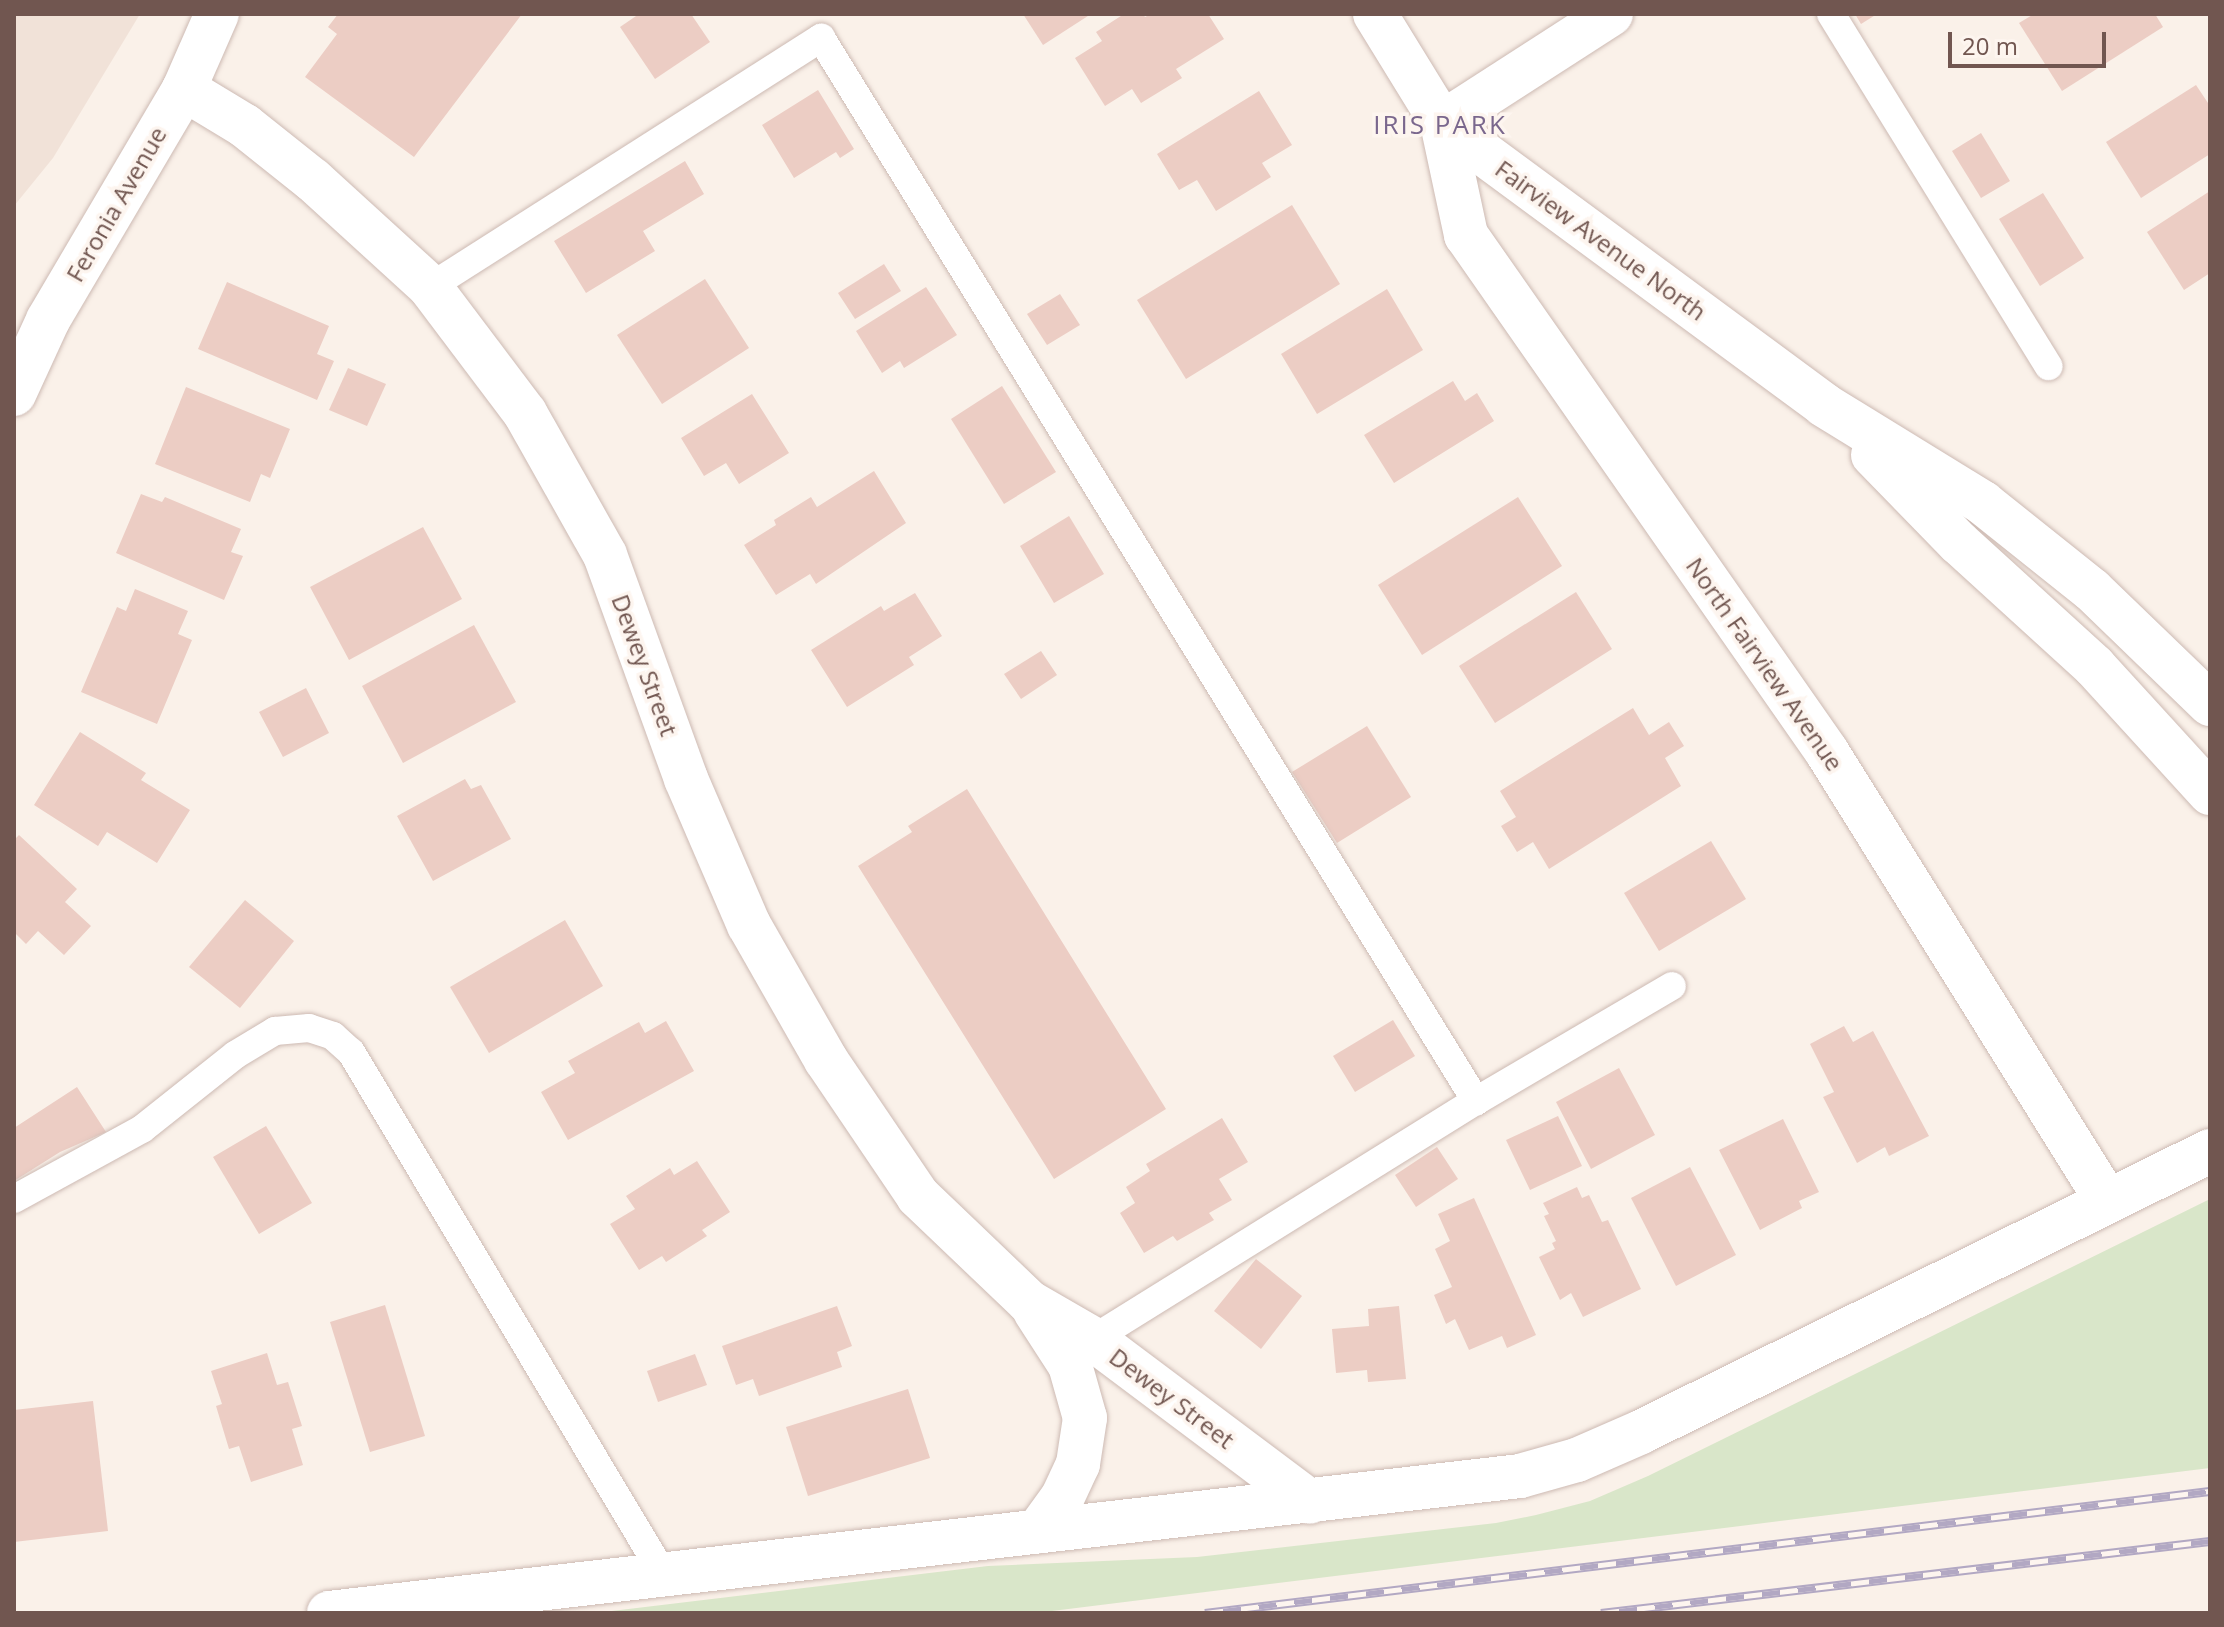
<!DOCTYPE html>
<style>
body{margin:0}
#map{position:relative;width:2224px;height:1627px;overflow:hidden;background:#faf1e9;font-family:"Open Sans",sans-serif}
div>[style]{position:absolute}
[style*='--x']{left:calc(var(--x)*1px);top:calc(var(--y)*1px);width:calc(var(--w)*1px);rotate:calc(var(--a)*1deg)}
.residential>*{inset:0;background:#f1e2d8}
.green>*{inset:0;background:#d9e6c9}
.building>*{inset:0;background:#eccdc4}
.roads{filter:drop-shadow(0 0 2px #cdbab3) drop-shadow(0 0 2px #cdbab3)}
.lane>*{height:28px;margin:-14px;padding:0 14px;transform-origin:14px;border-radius:14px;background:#fff}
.street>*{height:44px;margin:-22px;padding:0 22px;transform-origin:22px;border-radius:22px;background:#fff}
.secondary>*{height:44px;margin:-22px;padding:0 22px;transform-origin:22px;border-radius:22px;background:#fff}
.rail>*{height:9px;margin-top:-4.5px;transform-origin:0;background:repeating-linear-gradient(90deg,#fdf5ef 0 18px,#b2a8c3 0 36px);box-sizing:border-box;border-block:2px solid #b2a8c3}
span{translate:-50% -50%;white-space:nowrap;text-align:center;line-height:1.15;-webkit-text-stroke:7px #fdf5ef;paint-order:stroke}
.street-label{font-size:24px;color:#715650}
.neighbourhood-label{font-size:26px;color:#7a678d;letter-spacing:2px}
.frame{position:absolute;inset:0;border:16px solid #715650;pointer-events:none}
.scale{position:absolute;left:1948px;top:32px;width:158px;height:36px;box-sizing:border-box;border:4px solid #715650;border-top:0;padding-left:10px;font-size:24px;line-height:28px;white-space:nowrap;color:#715650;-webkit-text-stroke:6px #fdf5ef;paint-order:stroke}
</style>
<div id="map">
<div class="residential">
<div style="clip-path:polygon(14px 14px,140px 14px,53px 158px,14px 206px)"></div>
</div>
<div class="green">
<div style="clip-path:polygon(2210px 1199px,2210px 1468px,1036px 1613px,595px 1613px,988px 1566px,1197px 1557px,1496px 1523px,1536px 1515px,1590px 1501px,1648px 1476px)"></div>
</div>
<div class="building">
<div style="clip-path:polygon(338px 14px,522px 14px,414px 157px,305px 77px,337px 34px,328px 27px)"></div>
<div style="clip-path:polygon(639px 14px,691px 14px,710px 42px,655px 79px,620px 27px)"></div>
<div style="clip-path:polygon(1023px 14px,1091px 14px,1043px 45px)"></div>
<div style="clip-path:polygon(1124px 14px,1143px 14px,1145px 17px,1151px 14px,1208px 14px,1224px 39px,1176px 69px,1182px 78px,1141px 103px,1132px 89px,1105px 106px,1075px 58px,1102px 41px,1096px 32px)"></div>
<div style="clip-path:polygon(1855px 14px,1877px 14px,1861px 24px)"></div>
<div style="clip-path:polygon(2034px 14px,2155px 14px,2163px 27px,2062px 91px,2019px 23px)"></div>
<div style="clip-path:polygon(2196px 85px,2210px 106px,2210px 154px,2141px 198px,2106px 142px)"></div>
<div style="clip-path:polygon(818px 90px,854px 149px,840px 158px,836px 152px,794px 178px,762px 125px)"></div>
<div style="clip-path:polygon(1259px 91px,1292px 145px,1262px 163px,1271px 177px,1216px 211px,1197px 180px,1179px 190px,1157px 154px)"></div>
<div style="clip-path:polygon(1981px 133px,2010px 181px,1981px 198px,1952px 151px)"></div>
<div style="clip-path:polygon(685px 161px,704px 194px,643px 231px,655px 251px,586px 293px,554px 241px)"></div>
<div style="clip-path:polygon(2210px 191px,2210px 273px,2184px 290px,2147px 232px)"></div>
<div style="clip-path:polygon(2043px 193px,2084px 258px,2040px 286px,1999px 219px)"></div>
<div style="clip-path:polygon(1292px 205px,1340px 284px,1186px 379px,1137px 300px)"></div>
<div style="clip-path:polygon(884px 264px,901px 291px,855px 319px,838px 293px)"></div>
<div style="clip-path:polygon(705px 279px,749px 348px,662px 404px,617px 335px)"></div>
<div style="clip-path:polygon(227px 282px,329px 326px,317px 354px,334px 361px,317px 400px,198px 349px)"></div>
<div style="clip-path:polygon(926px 287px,957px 335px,904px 368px,900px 361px,882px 373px,856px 331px)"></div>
<div style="clip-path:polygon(1387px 289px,1423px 350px,1317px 414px,1281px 354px)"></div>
<div style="clip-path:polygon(1060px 294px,1080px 325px,1047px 345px,1027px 314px)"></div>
<div style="clip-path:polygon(348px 368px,386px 384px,367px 426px,329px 410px)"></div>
<div style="clip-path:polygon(1453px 381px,1465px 401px,1477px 393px,1494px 421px,1394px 483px,1364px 435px)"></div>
<div style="clip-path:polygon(1002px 386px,1056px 472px,1004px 504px,951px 419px)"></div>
<div style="clip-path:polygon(186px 387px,290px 429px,270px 478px,261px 474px,250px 502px,155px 464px)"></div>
<div style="clip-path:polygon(752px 394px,789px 453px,739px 484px,726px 463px,704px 476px,681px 438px)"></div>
<div style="clip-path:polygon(874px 471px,906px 523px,816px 584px,810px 574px,776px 595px,744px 545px,776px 525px,774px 520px,811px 497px,817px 507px)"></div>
<div style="clip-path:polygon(141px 494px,162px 502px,165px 497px,241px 529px,231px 552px,243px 556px,224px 600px,116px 553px)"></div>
<div style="clip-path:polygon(1518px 497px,1562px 566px,1422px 655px,1378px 585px)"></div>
<div style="clip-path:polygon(1069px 516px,1104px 574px,1054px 603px,1020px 546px)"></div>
<div style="clip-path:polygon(423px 527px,462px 599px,349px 660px,310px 587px)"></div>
<div style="clip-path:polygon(135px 589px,188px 611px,178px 634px,192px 640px,157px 724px,81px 692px,117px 607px,126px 611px)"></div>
<div style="clip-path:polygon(1576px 592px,1612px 649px,1495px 723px,1459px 666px)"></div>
<div style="clip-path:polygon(915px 593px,942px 636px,909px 657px,914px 665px,847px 707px,811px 650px,881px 606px,884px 611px)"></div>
<div style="clip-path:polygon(474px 625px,516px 702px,403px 763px,362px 686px)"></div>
<div style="clip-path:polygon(1041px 651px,1057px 675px,1021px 699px,1004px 674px)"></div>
<div style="clip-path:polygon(306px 688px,329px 733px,283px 757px,259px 712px)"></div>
<div style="clip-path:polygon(1633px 708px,1649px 735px,1669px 722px,1684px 746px,1665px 758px,1681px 786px,1549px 869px,1533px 842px,1517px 852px,1501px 826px,1516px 817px,1500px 791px)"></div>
<div style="clip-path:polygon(1367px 726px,1411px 797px,1337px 843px,1292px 772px)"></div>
<div style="clip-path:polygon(80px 732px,146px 773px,141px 780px,190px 810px,157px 863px,107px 832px,98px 846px,34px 805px)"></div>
<div style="clip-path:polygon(465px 779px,471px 789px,481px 785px,511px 839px,433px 881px,397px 816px)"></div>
<div style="clip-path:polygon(967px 789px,1166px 1109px,1054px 1179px,858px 866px,912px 832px,908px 826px)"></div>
<div style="clip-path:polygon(19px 835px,77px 889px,65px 902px,91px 926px,64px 955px,38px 931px,26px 944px,14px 932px,14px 840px)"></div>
<div style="clip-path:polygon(1711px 841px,1746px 899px,1659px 951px,1624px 893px)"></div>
<div style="clip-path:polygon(245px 900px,294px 941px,240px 1008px,189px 967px)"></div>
<div style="clip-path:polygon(565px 920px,603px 986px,489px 1053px,450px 987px)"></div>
<div style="clip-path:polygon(1393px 1020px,1415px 1056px,1355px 1092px,1333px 1056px)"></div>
<div style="clip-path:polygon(666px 1021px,694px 1071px,568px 1140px,541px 1092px,575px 1073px,568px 1061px,639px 1022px,645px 1033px)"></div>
<div style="clip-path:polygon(1844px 1026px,1853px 1042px,1873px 1031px,1929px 1136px,1889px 1156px,1885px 1147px,1857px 1163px,1823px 1097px,1834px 1092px,1810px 1044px)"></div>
<div style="clip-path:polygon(1619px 1068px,1655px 1135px,1591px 1169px,1556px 1102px)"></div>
<div style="clip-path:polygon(77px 1087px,106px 1132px,60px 1152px,14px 1181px,14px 1128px)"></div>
<div style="clip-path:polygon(1558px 1116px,1582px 1166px,1530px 1190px,1506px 1140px)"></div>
<div style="clip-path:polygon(1222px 1118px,1248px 1162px,1219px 1179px,1232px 1200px,1209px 1213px,1214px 1220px,1177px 1241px,1173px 1236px,1144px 1253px,1120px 1213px,1135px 1203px,1126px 1187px,1150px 1171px,1146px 1164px)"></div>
<div style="clip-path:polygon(1783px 1119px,1819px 1192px,1799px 1201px,1802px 1208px,1760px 1230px,1719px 1150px)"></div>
<div style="clip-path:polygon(266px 1126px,312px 1203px,259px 1234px,213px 1157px)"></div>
<div style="clip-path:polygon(1437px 1147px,1458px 1179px,1416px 1207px,1395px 1175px)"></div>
<div style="clip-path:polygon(697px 1161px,730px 1212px,702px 1230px,707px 1236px,666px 1262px,662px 1256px,639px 1270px,610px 1224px,635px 1209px,626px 1196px,670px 1168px,674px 1175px)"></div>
<div style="clip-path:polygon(1690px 1167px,1736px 1255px,1676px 1286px,1631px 1198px)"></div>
<div style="clip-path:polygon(1577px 1187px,1582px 1198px,1589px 1195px,1602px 1222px,1608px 1220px,1641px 1289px,1583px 1317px,1571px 1293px,1560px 1300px,1539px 1257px,1555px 1249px,1552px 1243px,1556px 1241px,1544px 1216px,1549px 1214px,1543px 1203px)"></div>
<div style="clip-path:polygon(1474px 1198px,1536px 1335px,1507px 1348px,1502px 1336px,1469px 1350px,1455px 1319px,1446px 1324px,1434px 1295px,1452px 1287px,1435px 1249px,1450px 1241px,1438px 1214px)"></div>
<div style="clip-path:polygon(1256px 1259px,1302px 1296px,1261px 1349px,1214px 1311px)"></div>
<div style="clip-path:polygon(385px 1305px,425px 1436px,370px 1452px,330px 1322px)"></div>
<div style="clip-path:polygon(837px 1306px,852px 1346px,837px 1352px,842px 1367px,759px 1396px,753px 1379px,736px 1385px,722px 1346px)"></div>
<div style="clip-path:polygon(1399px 1306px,1406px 1379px,1368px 1382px,1367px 1370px,1336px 1373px,1332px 1329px,1369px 1326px,1368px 1309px)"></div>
<div style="clip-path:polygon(267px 1353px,277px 1385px,288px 1382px,302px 1426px,292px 1429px,303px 1465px,251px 1482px,239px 1446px,229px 1449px,216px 1406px,222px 1404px,211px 1371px)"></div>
<div style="clip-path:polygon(695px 1354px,707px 1385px,658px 1402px,647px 1371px)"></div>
<div style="clip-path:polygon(908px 1389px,930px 1458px,808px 1496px,786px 1427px)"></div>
<div style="clip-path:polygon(93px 1401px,108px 1531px,14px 1542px,14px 1410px)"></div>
</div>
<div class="roads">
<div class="lane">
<div style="--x:1831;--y:14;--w:414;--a:58.3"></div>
<div style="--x:430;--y:287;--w:464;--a:-32.5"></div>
<div style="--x:821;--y:38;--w:1249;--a:58.36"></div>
<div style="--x:14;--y:1199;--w:146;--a:-28.7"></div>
<div style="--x:142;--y:1129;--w:119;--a:-38.5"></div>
<div style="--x:235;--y:1055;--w:47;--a:-31"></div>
<div style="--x:275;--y:1031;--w:34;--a:-5"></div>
<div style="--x:309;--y:1028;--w:25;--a:18"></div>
<div style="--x:333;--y:1036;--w:24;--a:42"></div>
<div style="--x:351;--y:1052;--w:608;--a:59.13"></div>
<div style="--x:1093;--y:1339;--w:451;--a:-31.9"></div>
<div style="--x:1476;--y:1101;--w:227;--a:-30.4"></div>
</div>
<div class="street">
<div style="--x:1611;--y:14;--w:201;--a:147.2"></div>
<div style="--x:1442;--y:123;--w:115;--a:77.9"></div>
<div style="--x:1466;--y:235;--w:631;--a:55.07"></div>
<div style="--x:1827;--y:752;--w:529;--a:58.05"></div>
<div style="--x:184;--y:89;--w:71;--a:31.2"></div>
<div style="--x:245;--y:126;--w:87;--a:38.5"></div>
<div style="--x:313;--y:180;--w:159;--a:42.4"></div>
<div style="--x:430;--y:287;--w:158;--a:53"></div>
<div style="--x:525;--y:413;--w:163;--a:60.6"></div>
<div style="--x:605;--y:555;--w:238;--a:70.1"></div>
<div style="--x:686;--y:779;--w:159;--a:66.7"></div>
<div style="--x:749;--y:925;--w:155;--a:60.3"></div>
<div style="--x:826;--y:1060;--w:164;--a:55.9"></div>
<div style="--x:918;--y:1196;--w:153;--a:43.7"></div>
<div style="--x:1029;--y:1302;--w:74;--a:30"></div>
<div style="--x:1093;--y:1339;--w:271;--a:36.9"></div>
<div style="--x:14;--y:394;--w:81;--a:-65.3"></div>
<div style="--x:48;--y:320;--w:268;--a:-59.5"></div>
<div style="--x:184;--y:89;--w:82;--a:-66.3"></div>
<div style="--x:1035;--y:1311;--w:64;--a:57.1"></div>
<div style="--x:1070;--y:1365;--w:55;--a:74.2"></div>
<div style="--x:1085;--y:1418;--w:47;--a:98.7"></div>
<div style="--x:1078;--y:1464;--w:38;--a:115"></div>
<div style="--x:1062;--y:1498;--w:41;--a:126"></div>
</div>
<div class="secondary">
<div style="--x:1375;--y:14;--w:128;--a:58.4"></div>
<div style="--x:1442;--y:123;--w:475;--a:36.4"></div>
<div style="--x:1824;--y:405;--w:187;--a:31.6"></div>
<div style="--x:1983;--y:503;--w:139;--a:38.6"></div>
<div style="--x:2092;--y:590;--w:164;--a:44"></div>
<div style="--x:1873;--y:455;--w:123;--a:45.7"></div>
<div style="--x:1959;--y:543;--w:183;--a:42.3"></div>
<div style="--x:2094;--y:666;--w:172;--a:47.6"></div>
<div style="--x:329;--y:1613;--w:1199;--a:-6.56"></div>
<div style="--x:1520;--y:1476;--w:59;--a:-15.7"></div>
<div style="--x:1577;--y:1460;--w:70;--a:-23.6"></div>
<div style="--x:1641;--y:1432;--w:635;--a:-26.28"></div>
</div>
</div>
<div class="rail">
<div style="--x:1205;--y:1613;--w:1012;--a:-6.92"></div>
<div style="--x:1601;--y:1613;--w:613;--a:-6.74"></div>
</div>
<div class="street-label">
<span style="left:116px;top:204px;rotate:-60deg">Feronia Avenue</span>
<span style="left:1601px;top:240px;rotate:36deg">Fairview Avenue North</span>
<span style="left:1765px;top:664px;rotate:55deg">North Fairview Avenue</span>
<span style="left:645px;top:665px;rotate:70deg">Dewey Street</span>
<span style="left:1172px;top:1398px;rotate:37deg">Dewey Street</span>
</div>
<div class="neighbourhood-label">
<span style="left:1440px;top:125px">IRIS PARK</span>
</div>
<div class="frame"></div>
<div class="scale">20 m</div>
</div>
